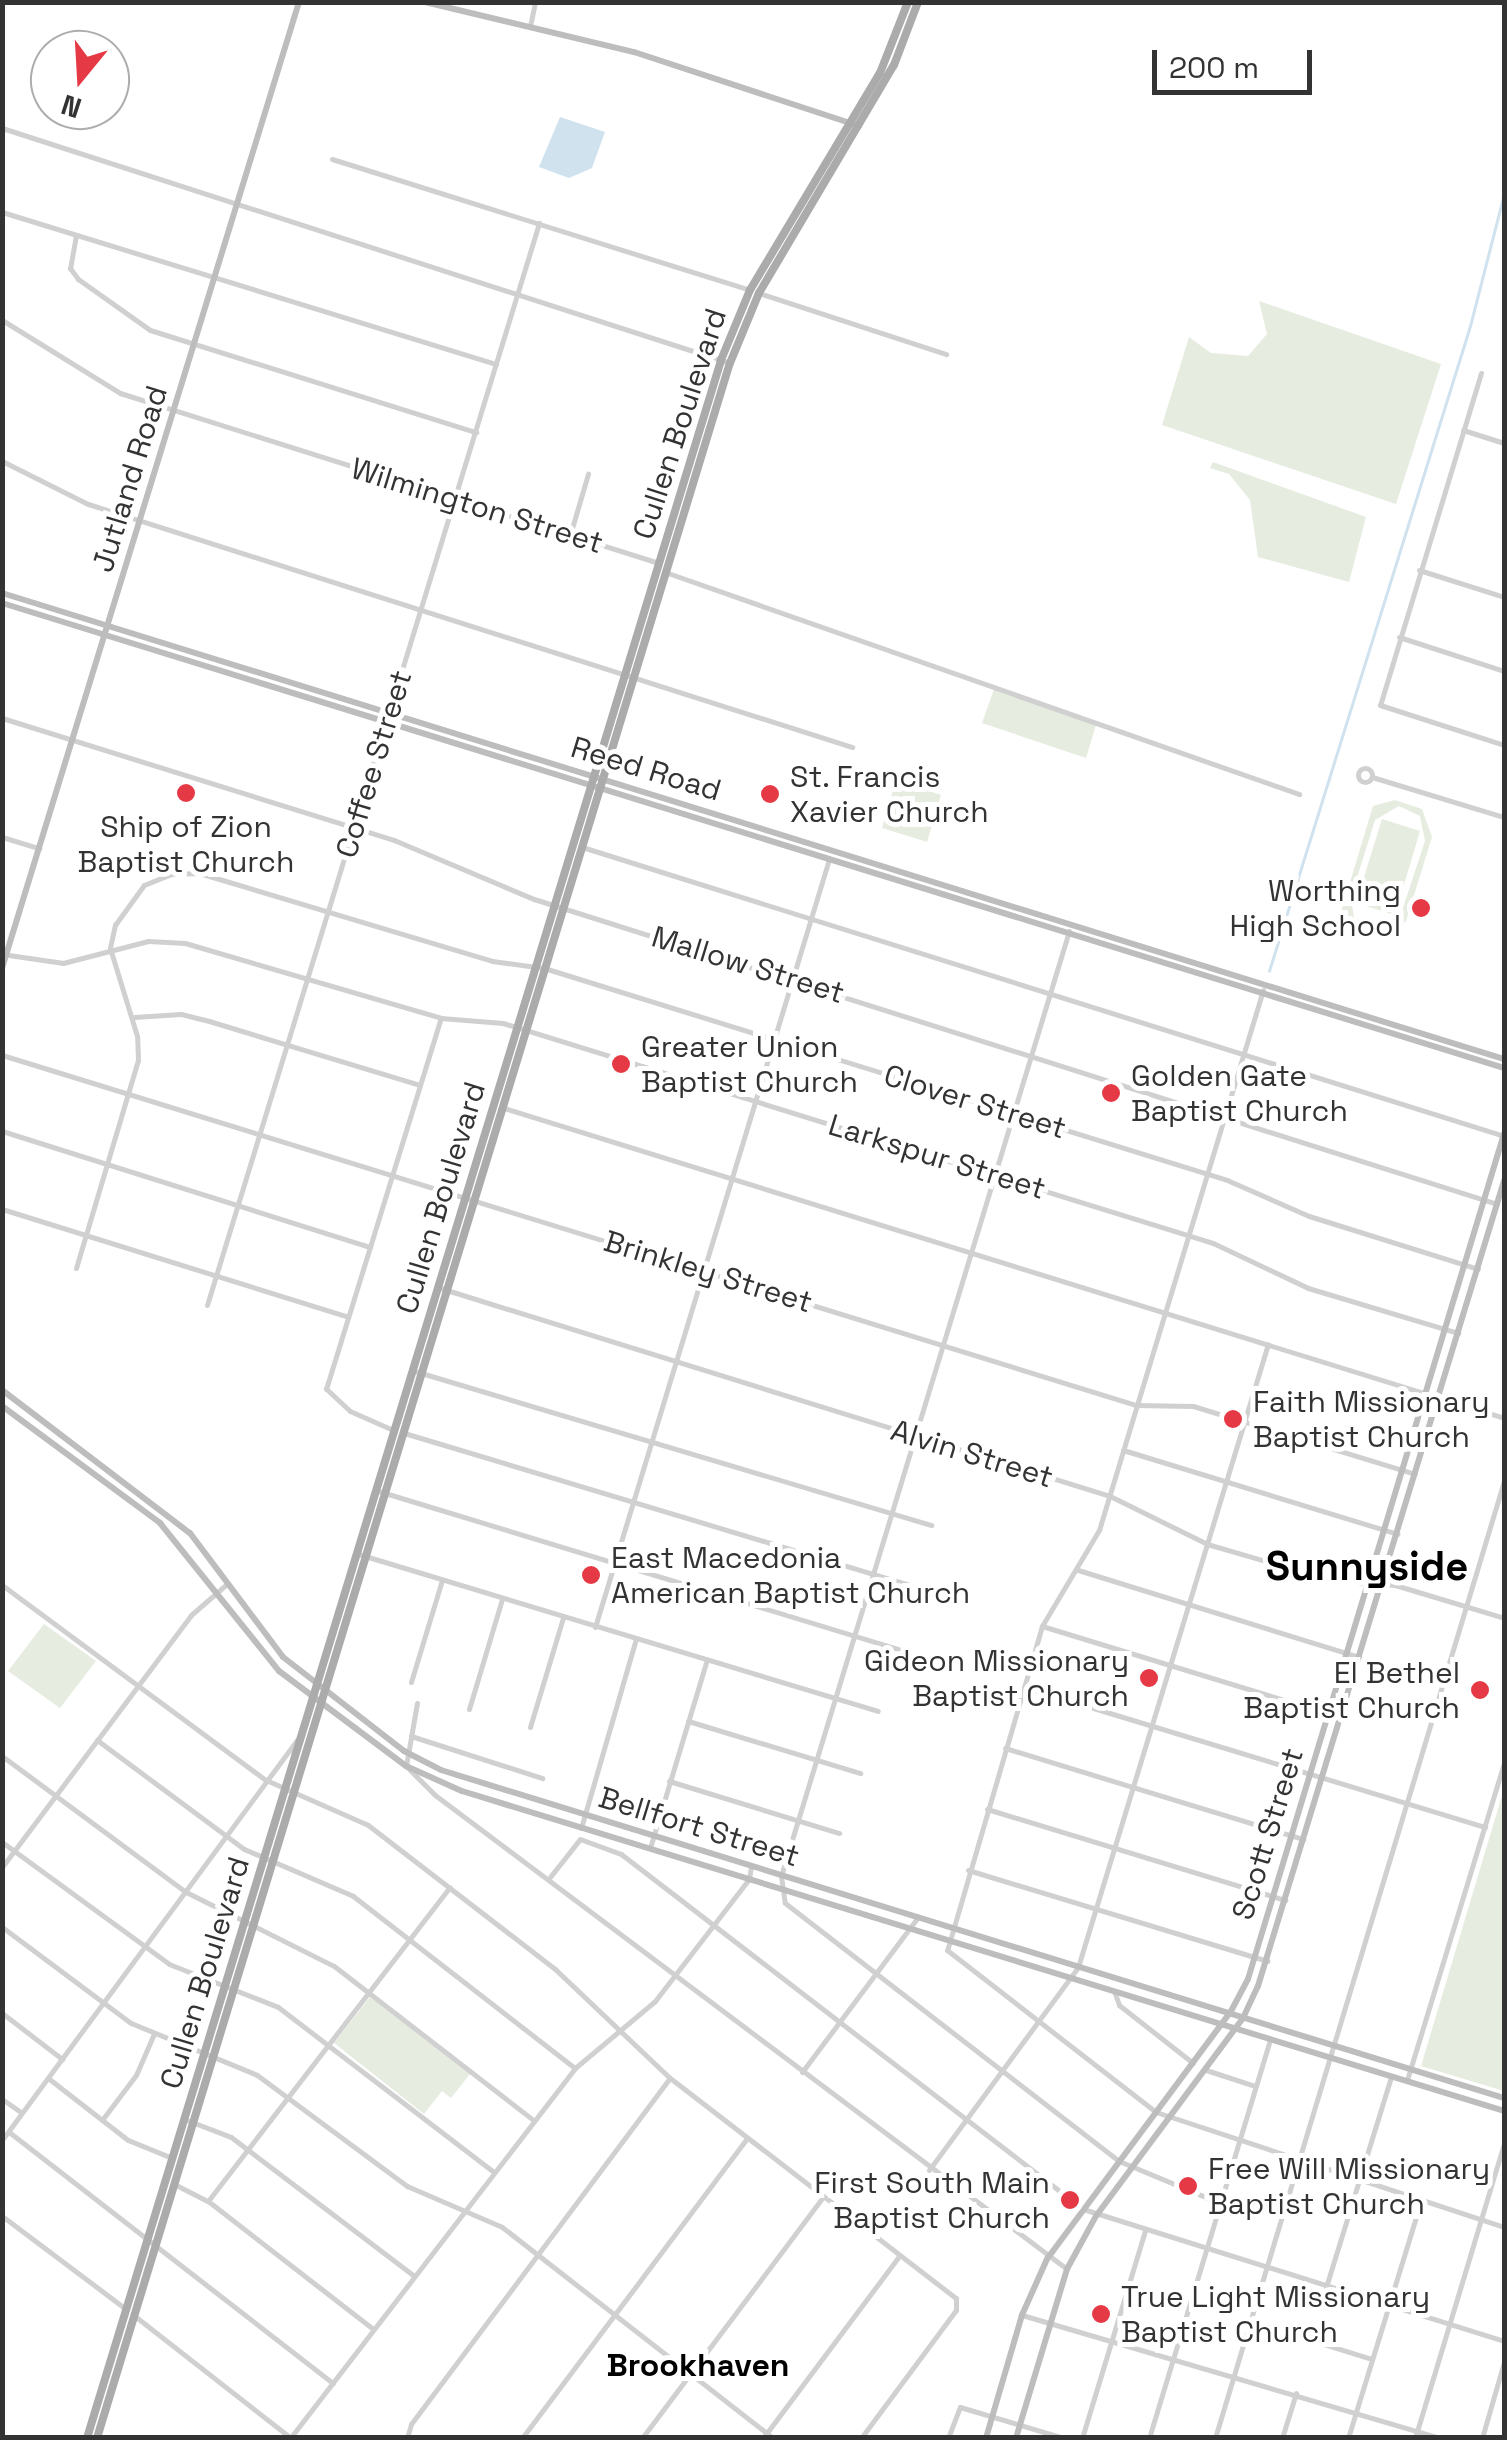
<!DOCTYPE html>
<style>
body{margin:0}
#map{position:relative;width:1507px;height:2440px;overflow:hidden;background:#fff;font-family:"Space Grotesk",sans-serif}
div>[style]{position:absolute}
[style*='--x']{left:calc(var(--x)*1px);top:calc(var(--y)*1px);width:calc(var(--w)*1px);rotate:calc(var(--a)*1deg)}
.green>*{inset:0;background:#e6ecdf}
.water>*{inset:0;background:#cfe2ee}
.stream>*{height:2.5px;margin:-1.25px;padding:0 1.25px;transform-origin:1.25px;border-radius:1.25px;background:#cfe2ee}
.street>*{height:5px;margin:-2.5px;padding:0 2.5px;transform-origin:2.5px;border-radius:2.5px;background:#d0d0d0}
.street>.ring{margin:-2.5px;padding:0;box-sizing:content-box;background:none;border:5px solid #d0d0d0;border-radius:50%}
.secondary>*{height:6px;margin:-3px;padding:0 3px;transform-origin:3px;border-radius:3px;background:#bdbdbd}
.primary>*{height:8px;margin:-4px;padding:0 4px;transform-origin:4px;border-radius:4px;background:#ababab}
.dots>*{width:28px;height:28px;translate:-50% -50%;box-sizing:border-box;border:5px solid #fff;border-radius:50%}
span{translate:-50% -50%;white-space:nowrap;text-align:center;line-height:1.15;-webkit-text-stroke:10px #fff;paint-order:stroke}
.street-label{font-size:30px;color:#333}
.poi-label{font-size:30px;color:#333}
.left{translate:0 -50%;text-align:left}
.right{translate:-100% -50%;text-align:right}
.neighbourhood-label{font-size:32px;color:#000;font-weight:700}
.district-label{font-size:40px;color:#000;font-weight:700}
.frame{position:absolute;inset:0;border:5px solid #333;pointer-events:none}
.north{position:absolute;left:30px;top:30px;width:100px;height:100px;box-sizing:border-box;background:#fff;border:2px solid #adadad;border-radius:50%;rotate:198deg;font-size:28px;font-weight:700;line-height:40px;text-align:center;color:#333}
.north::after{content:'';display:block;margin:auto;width:35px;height:45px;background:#e63946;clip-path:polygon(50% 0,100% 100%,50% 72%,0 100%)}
.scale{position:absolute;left:1152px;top:50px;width:160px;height:45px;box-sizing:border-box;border:5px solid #333;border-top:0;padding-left:12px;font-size:30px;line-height:35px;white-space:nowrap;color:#333;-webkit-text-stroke:8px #fff;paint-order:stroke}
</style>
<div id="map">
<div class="green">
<div style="clip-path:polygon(1259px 301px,1441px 364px,1396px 504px,1162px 425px,1189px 337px,1211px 353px,1248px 356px,1267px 334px)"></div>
<div style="clip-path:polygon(1213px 462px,1366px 517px,1349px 582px,1258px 557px,1250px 500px,1229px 474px,1210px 468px)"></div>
<div style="clip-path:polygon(994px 689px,1096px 725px,1086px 758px,982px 723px)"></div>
<div style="clip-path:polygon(896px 780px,941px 795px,927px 842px,882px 828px)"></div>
<div style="clip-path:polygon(evenodd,1395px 800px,1422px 809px,1432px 837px,1406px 921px,1392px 933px,1373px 937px,1341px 912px,1373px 806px,1395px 800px,1399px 806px,1420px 816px,1425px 841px,1399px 920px,1388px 929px,1369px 930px,1354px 918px,1351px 897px,1375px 820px,1399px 806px)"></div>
<div style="clip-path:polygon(1382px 819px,1420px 831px,1395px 915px,1356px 903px)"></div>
<div style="clip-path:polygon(44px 1624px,96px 1661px,60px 1708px,8px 1671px)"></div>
<div style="clip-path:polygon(1504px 1789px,1504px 2091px,1421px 2066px)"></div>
<div style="clip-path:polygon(370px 1997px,470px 2074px,451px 2098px,442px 2091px,424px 2114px,334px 2043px)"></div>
</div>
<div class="water">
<div style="clip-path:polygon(560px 117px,605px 132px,592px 168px,569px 178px,539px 167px)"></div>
</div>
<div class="stream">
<div style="--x:1269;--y:971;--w:676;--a:-72.69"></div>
<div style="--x:1470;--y:326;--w:136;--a:-75.6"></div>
</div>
<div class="street">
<div style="--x:530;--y:26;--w:25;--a:-78"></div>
<div style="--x:2;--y:128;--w:765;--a:17.89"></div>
<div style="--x:332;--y:159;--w:438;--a:17.4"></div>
<div style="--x:2;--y:212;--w:517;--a:17.1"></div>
<div style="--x:76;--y:235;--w:34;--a:100"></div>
<div style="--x:70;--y:268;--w:14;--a:54"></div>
<div style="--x:78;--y:279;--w:88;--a:35.3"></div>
<div style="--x:150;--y:330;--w:342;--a:17.4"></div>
<div style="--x:759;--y:293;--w:197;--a:18.1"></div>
<div style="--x:2;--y:320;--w:139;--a:31.7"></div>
<div style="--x:120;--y:393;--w:565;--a:17.51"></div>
<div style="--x:1481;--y:373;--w:347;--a:106.9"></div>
<div style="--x:1380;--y:705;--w:130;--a:17.9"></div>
<div style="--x:1463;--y:430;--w:43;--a:17.6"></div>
<div style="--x:2;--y:461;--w:96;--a:26.6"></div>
<div style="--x:88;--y:504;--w:802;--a:17.64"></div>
<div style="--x:570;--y:535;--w:64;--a:-73.6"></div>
<div style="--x:1419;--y:570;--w:89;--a:17.6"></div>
<div style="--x:665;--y:572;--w:672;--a:19.3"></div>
<div style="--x:1399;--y:637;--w:110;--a:17.9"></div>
<div style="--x:2;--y:718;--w:411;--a:17.3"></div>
<div style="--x:394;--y:840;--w:152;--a:22.9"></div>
<div style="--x:534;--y:899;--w:1010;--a:17.57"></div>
<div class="ring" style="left:1358px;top:768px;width:9px;height:9px"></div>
<div style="--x:1372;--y:777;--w:138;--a:16.9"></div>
<div style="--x:2;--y:837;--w:39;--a:17"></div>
<div style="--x:582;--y:847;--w:966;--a:17.4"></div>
<div style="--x:1069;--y:931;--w:988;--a:106.95"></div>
<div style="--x:781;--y:1876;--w:27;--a:82"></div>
<div style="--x:785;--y:1903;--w:422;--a:37.7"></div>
<div style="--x:1119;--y:2161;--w:109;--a:22.6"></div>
<div style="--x:2;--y:954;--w:62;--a:8.4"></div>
<div style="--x:63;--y:963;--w:88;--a:-14.5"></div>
<div style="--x:148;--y:941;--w:37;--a:3"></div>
<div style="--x:185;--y:943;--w:267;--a:16.3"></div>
<div style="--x:441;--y:1018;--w:62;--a:4.6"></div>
<div style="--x:503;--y:1023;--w:743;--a:17.22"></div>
<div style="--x:1213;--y:1243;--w:105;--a:25.3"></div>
<div style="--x:1308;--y:1288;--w:157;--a:16.7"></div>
<div style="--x:1263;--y:990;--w:564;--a:106.89"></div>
<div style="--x:1099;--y:1530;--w:112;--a:120.7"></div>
<div style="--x:1042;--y:1626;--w:338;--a:106.3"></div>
<div style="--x:947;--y:1950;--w:264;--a:37.8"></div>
<div style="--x:1156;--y:2112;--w:367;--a:18.3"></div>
<div style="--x:134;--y:1017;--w:47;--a:-3.7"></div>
<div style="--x:181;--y:1014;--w:29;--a:14"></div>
<div style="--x:209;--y:1021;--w:220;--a:16.9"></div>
<div style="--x:2;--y:1055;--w:1187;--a:17.15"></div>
<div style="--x:1136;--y:1405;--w:57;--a:1"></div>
<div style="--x:1193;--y:1406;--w:232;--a:17"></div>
<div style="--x:504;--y:1108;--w:1047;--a:17.22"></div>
<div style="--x:2;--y:1131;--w:386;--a:17.5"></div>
<div style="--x:2;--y:1209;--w:362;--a:17.3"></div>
<div style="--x:76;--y:1268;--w:217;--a:-73.4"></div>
<div style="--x:138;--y:1060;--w:24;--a:-92"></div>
<div style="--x:137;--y:1036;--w:92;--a:-107.1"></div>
<div style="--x:110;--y:948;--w:24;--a:-78"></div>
<div style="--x:115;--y:925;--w:49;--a:-54.1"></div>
<div style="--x:144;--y:885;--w:29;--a:-22"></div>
<div style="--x:171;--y:874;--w:28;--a:-2"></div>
<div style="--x:199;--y:873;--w:306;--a:16.7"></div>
<div style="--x:492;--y:961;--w:52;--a:7.7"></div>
<div style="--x:544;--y:968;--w:715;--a:17.24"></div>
<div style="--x:1227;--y:1180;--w:90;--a:23.7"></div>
<div style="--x:1309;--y:1216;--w:177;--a:17.4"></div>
<div style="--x:437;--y:1287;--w:705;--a:17.25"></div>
<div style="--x:1110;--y:1496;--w:108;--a:26.3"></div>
<div style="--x:1207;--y:1544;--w:129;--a:16.2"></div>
<div style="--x:1331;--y:1580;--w:64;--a:4.5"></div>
<div style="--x:1395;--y:1585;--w:114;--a:16.8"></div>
<div style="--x:207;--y:1305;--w:1132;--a:-72.94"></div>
<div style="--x:411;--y:1370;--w:543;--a:16.6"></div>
<div style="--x:393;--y:1430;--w:47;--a:-156.2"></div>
<div style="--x:350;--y:1411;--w:33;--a:-137"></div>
<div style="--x:326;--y:1389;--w:388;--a:-72.8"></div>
<div style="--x:404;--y:1433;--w:531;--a:16.73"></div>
<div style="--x:1123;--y:1450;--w:287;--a:17"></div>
<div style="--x:375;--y:1490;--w:547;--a:16.91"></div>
<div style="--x:355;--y:1553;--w:546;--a:16.81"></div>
<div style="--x:1078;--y:1570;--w:294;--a:17.2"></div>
<div style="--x:2;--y:1585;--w:328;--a:36.5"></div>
<div style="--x:266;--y:1780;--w:111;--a:23.8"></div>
<div style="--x:368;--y:1825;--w:236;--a:37.6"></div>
<div style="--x:555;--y:1969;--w:158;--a:43.5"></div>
<div style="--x:670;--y:2078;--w:361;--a:37.6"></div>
<div style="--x:956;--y:2298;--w:12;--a:90"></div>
<div style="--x:956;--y:2310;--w:159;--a:126.6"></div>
<div style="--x:1042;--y:1626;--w:312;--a:17"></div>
<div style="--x:595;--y:1627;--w:803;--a:-73.05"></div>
<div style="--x:411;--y:1682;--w:107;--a:-73.1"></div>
<div style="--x:1024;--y:1687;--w:482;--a:16.9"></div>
<div style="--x:417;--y:1703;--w:64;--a:99.9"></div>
<div style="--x:406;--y:1766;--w:41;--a:45"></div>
<div style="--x:435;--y:1795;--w:790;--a:36.87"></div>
<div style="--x:469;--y:1709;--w:115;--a:-73.3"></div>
<div style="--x:688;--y:1721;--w:180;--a:16.8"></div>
<div style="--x:530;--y:1727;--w:114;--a:-73.2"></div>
<div style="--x:411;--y:1736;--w:138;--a:17.8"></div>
<div style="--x:97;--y:1740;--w:183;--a:36.6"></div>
<div style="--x:244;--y:1849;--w:119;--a:23.3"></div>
<div style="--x:353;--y:1896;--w:281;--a:37.8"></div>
<div style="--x:1005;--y:1748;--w:312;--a:17"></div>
<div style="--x:2;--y:1756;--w:229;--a:36.5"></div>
<div style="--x:186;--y:1892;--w:165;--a:26.6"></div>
<div style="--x:334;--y:1966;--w:252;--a:37.7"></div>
<div style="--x:669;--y:1781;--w:178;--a:17"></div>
<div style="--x:987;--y:1809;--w:312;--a:17"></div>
<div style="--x:581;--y:1828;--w:197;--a:-73.8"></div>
<div style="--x:580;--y:1839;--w:44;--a:20.1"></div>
<div style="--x:621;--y:1854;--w:583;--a:37.54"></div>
<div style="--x:1083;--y:2209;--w:441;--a:17.4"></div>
<div style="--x:2;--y:1842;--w:207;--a:36.1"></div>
<div style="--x:169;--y:1964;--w:117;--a:21.5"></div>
<div style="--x:278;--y:2007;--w:272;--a:37.4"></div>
<div style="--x:650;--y:1848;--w:197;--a:-73.2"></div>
<div style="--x:2;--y:1867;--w:315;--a:-53.1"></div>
<div style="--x:191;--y:1615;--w:49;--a:-40.9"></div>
<div style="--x:968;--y:1870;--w:313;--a:16.9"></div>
<div style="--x:550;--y:1877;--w:48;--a:-51.7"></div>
<div style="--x:2;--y:1927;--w:161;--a:36.7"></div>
<div style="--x:131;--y:2023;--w:136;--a:22.4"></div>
<div style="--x:257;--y:2075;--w:187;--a:36.5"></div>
<div style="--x:407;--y:2186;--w:103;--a:23.3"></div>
<div style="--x:502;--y:2227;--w:343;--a:37.9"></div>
<div style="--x:1114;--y:1991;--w:15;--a:70"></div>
<div style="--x:1119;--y:2005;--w:94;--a:38.1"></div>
<div style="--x:2;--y:2013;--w:76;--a:37.5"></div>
<div style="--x:1206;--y:2070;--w:52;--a:18.1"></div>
<div style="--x:802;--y:2072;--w:194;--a:-53.2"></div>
<div style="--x:48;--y:2078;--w:101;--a:37.8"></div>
<div style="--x:128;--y:2140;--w:48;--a:22.2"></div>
<div style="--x:1407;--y:2080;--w:332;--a:-73"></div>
<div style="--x:2;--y:2099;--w:24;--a:35"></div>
<div style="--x:184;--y:2119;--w:50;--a:21"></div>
<div style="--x:231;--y:2137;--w:230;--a:37.2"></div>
<div style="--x:102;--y:2120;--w:56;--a:-52.9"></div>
<div style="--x:136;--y:2075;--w:43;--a:-66.4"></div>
<div style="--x:9;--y:2132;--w:410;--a:37.8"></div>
<div style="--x:2;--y:2140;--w:497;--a:-53.6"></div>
<div style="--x:929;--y:2170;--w:252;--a:-53.7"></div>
<div style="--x:1078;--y:1967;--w:651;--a:-73.04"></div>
<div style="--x:174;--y:2184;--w:38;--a:27"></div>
<div style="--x:208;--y:2201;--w:209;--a:37.8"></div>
<div style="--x:208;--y:2201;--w:396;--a:-52.4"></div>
<div style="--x:2;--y:2216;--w:156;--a:36.9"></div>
<div style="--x:1326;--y:2287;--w:220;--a:-72.8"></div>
<div style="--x:1022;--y:2315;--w:437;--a:16.4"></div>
<div style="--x:136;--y:2317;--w:197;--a:38"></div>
<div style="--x:1250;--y:2321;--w:127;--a:17.4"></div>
<div style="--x:291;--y:2437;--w:466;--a:-52.4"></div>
<div style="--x:575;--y:2068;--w:104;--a:-39.9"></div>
<div style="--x:655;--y:2001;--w:154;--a:-52.4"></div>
<div style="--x:749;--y:1879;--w:12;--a:-81"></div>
<div style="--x:407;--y:2438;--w:15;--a:-74"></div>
<div style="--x:411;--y:2424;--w:432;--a:-53.2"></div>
<div style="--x:522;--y:2438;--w:375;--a:-53.1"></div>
<div style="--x:642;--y:2438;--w:301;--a:-53.1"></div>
<div style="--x:763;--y:2438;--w:227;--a:-53.2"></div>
<div style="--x:948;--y:2438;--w:33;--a:-69"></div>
<div style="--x:960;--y:2407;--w:109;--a:16.6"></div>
<div style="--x:1082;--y:2438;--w:216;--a:-73.1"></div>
<div style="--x:1149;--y:2438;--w:417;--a:-73.1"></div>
<div style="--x:1215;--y:2438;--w:1000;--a:-73.2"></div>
<div style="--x:1282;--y:2438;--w:47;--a:-72.7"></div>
<div style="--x:1348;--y:2438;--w:248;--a:-72.9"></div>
<div style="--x:1415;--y:2438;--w:308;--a:-73.2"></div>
<div style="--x:1482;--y:2438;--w:79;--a:-73.9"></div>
</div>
<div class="secondary">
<div style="--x:425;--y:2;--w:215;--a:13.5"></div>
<div style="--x:634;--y:52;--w:237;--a:18.2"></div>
<div style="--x:2;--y:593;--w:1573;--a:17.24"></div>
<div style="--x:2;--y:603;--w:1572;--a:17.2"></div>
<div style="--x:2;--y:968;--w:1011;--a:-72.91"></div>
<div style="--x:2;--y:1390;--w:236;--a:37.3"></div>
<div style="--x:190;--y:1533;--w:155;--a:53.1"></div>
<div style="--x:283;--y:1657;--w:153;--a:37.8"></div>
<div style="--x:404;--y:1751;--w:42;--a:27.2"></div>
<div style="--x:441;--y:1770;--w:1112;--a:17.15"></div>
<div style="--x:2;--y:1406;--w:197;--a:36.5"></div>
<div style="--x:160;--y:1523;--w:190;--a:51.2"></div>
<div style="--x:279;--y:1671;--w:159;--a:36.8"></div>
<div style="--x:406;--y:1766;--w:61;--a:24.1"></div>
<div style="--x:462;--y:1791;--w:1090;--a:17.07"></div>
<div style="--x:986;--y:2438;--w:128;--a:-73.7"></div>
<div style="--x:1022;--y:2315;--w:61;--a:-65.9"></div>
<div style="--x:1047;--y:2259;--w:307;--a:-53.4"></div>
<div style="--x:1230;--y:2013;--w:38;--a:-62"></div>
<div style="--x:1248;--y:1979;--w:883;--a:-73.15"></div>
<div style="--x:1016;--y:2438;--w:177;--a:-73.2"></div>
<div style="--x:1067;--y:2269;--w:60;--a:-61.3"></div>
<div style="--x:1096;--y:2216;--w:247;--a:-53.4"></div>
<div style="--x:1243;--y:2018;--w:35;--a:-65"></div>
<div style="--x:1258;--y:1986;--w:842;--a:-73.01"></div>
</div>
<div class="primary">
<div style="--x:87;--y:2438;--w:2173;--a:-73.03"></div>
<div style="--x:721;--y:360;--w:76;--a:-67.5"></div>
<div style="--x:750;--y:290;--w:253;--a:-59.1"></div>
<div style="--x:880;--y:73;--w:76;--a:-68.5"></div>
<div style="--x:97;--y:2438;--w:2169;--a:-73.04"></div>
<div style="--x:730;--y:363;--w:76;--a:-67.5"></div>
<div style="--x:759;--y:293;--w:265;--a:-59.4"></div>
<div style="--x:894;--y:65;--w:67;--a:-69.1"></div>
</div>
<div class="dots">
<div style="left:186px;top:793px;background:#e63946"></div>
<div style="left:770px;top:794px;background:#e63946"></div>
<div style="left:1421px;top:908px;background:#e63946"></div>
<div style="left:621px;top:1064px;background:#e63946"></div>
<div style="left:1111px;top:1093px;background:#e63946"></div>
<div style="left:1233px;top:1419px;background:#e63946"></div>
<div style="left:591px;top:1575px;background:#e63946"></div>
<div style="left:1149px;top:1678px;background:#e63946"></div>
<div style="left:1480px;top:1690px;background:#e63946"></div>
<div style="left:1188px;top:2186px;background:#e63946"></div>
<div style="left:1070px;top:2200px;background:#e63946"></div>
<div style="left:1101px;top:2314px;background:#e63946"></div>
</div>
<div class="street-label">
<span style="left:680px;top:424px;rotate:-72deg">Cullen Boulevard</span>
<span style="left:130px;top:479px;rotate:-73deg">Jutland Road</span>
<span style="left:477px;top:506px;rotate:17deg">Wilmington Street</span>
<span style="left:374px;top:764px;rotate:-73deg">Coffee Street</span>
<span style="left:646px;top:769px;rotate:17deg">Reed Road</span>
<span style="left:748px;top:965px;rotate:17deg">Mallow Street</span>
<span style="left:975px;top:1102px;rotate:17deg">Clover Street</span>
<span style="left:937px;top:1157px;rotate:17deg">Larkspur Street</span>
<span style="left:441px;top:1198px;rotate:-73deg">Cullen Boulevard</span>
<span style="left:708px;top:1272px;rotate:17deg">Brinkley Street</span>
<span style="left:972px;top:1454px;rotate:17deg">Alvin Street</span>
<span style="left:699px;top:1827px;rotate:17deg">Bellfort Street</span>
<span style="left:1268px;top:1834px;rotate:-73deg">Scott Street</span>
<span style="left:205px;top:1973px;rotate:-73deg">Cullen Boulevard</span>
</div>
<div class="poi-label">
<span class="left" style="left:790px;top:794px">St. Francis<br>Xavier Church</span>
<span style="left:186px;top:844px">Ship of Zion<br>Baptist Church</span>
<span class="right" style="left:1401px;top:908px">Worthing<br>High School</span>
<span class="left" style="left:641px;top:1064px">Greater Union<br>Baptist Church</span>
<span class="left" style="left:1131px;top:1093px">Golden Gate<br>Baptist Church</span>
<span class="left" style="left:1253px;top:1419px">Faith Missionary<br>Baptist Church</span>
<span class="left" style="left:611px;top:1575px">East Macedonia<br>American Baptist Church</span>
<span class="right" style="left:1129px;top:1678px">Gideon Missionary<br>Baptist Church</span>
<span class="right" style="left:1460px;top:1690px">El Bethel<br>Baptist Church</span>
<span class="left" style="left:1208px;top:2186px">Free Will Missionary<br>Baptist Church</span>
<span class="right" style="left:1050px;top:2200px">First South Main<br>Baptist Church</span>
<span class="left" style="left:1121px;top:2314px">True Light Missionary<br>Baptist Church</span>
</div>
<div class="neighbourhood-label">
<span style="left:698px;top:2365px">Brookhaven</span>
</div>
<div class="district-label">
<span style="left:1367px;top:1567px">Sunnyside</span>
</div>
<div class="frame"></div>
<div class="north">N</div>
<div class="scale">200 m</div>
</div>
